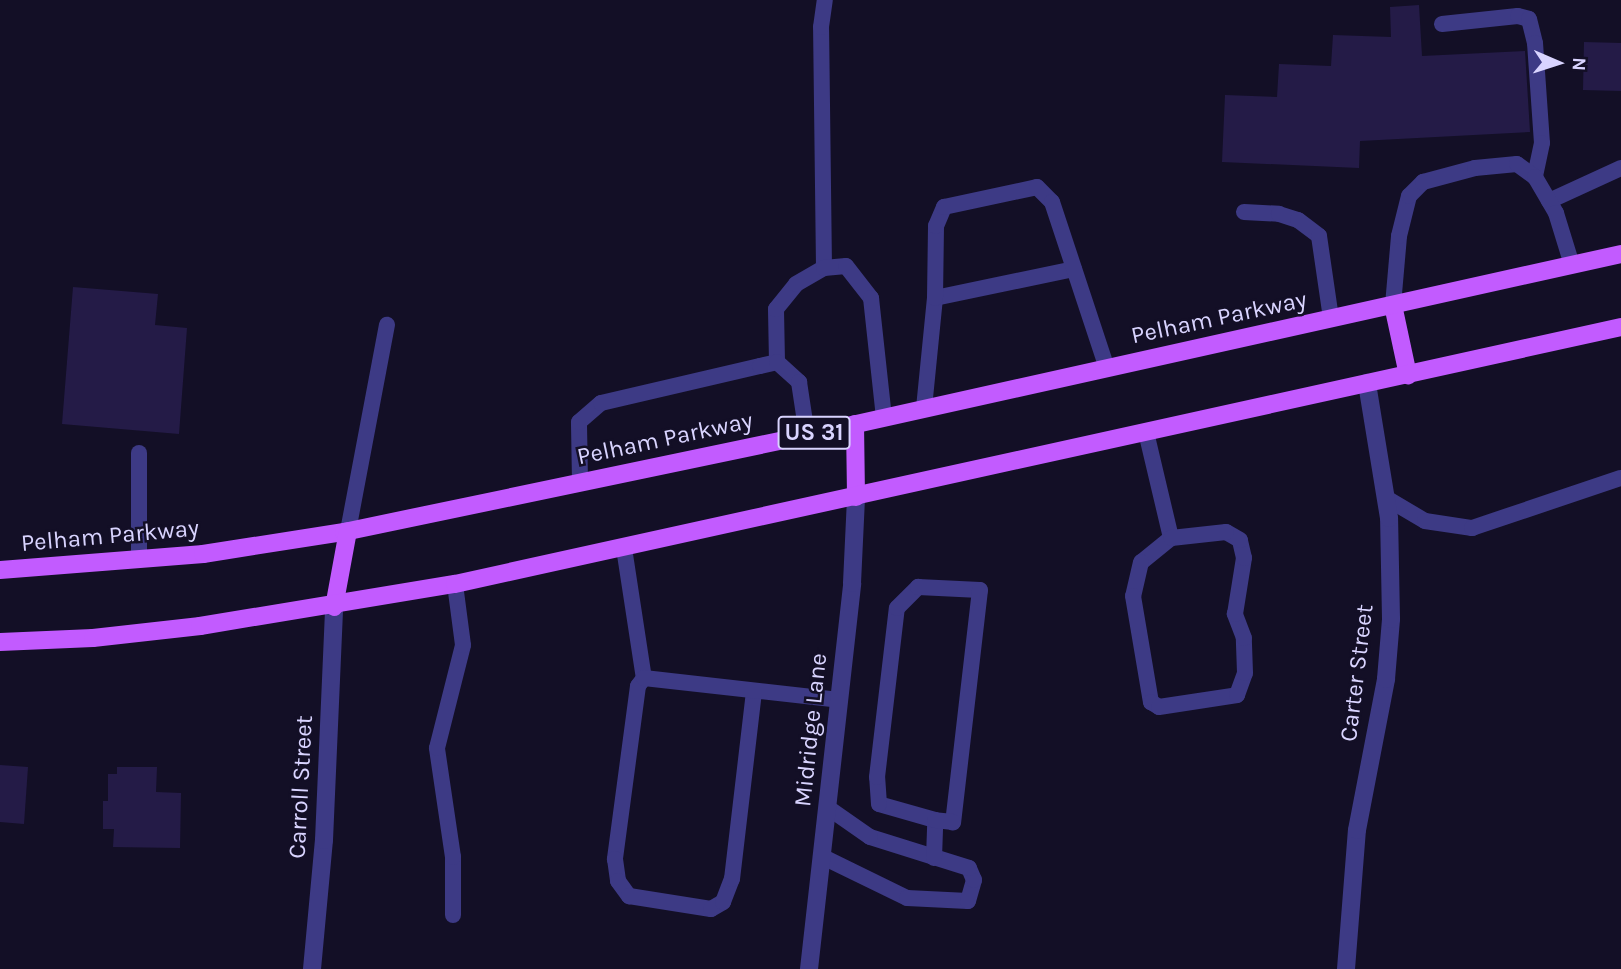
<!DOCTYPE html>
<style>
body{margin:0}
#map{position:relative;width:1621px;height:969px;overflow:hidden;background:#130f26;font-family:Karla,sans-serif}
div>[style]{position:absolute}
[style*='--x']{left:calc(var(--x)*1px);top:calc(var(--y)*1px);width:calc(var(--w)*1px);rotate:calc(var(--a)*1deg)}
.building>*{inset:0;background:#241b47}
.service>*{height:16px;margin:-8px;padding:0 8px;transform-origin:8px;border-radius:8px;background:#3d3a85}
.minor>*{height:18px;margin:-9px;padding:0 9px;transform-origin:9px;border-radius:9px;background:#3d3a85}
.primary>*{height:18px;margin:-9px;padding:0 9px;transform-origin:9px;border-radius:9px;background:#c25bff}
span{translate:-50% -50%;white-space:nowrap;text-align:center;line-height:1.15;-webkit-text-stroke:5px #130f26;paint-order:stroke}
.shield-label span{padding:2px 5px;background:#130f26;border:2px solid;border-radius:5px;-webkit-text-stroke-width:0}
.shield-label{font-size:23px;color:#d9d4ff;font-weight:700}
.street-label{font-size:24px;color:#d9d4ff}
.north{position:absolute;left:1523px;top:28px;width:70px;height:70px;-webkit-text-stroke:5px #130f26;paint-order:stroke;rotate:93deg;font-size:19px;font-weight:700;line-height:28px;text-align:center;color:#d9d4ff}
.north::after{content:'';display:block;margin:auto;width:24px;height:32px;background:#d9d4ff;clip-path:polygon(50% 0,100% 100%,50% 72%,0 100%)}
</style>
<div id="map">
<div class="building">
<div style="clip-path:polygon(1419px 5px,1422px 56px,1525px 51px,1530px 132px,1360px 141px,1359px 168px,1222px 162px,1225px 95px,1277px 97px,1279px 64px,1331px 66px,1333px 35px,1391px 37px,1390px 7px)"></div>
<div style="clip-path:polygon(1584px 42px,1621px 43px,1621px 91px,1583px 90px)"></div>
<div style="clip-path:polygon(73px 287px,158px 294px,155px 325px,187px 328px,179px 434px,62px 424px)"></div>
<div style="clip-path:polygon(0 765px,28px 767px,24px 824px,0 822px)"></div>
<div style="clip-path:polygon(117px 767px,157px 767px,156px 792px,181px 793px,180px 848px,113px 847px,114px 829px,103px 829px,103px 801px,108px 801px,108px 774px,117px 774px)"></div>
</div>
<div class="service">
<div style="--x:1442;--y:24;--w:76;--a:-6"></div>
<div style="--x:1518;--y:16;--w:11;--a:15"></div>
<div style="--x:1529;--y:19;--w:25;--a:76"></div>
<div style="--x:1535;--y:43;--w:100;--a:86"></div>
<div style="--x:1542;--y:143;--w:35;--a:102"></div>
<div style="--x:1549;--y:201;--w:79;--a:-24.6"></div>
<div style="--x:1244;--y:212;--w:35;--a:3"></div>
<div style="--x:1279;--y:214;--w:20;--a:18"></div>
<div style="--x:1298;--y:220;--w:26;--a:37"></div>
<div style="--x:1319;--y:236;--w:83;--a:81.7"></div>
<div style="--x:824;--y:268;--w:241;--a:-90.7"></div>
<div style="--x:821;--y:27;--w:27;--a:-82"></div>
<div style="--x:935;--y:298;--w:142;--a:-11.8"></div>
<div style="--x:1393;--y:305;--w:69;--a:-85"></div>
<div style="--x:1399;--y:236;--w:41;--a:-76"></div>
<div style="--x:1409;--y:196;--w:20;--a:-45"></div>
<div style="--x:1423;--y:182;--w:54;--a:-15.1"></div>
<div style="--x:1475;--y:168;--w:42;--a:-5.4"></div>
<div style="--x:1517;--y:164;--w:22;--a:36"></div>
<div style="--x:1535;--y:177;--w:42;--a:59.7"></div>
<div style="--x:1556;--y:213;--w:54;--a:72.9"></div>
<div style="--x:777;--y:362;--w:53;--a:-91.1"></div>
<div style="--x:776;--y:309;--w:32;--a:-51"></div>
<div style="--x:796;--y:284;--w:32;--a:-30"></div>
<div style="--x:824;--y:268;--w:22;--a:-5"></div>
<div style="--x:846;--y:266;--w:41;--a:52"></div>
<div style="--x:871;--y:298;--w:120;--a:83.8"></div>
<div style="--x:924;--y:408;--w:111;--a:-84.3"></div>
<div style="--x:935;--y:298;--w:72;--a:-89.2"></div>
<div style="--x:936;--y:226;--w:21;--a:-67"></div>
<div style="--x:944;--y:207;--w:95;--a:-12.1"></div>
<div style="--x:1037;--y:187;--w:21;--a:45"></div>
<div style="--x:1052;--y:202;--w:175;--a:71.7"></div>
<div style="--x:1146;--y:432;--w:109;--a:76.7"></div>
<div style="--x:1171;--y:538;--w:38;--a:141"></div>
<div style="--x:1141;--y:562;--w:35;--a:103"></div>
<div style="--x:1133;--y:596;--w:108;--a:80.4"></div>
<div style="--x:1151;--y:702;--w:9;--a:32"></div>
<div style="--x:1159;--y:707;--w:79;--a:-8.7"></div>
<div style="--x:1237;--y:695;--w:23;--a:-70"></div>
<div style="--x:1245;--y:673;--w:35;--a:-92"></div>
<div style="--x:1244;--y:638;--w:26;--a:-111"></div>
<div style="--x:1235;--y:614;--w:57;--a:-80.9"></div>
<div style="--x:1244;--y:558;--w:18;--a:-103"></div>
<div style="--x:1240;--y:540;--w:16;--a:-150"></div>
<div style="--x:1226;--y:532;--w:55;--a:173.8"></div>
<div style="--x:139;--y:453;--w:106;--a:90"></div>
<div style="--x:580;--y:482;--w:60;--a:-91"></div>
<div style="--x:579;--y:422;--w:29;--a:-41"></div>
<div style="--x:601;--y:403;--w:163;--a:-13.1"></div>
<div style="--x:760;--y:366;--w:17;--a:-13"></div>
<div style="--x:777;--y:362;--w:30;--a:42"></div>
<div style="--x:799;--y:382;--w:54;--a:81.4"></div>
<div style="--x:1386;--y:498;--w:45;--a:30.5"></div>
<div style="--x:1425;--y:521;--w:48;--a:8.5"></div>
<div style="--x:1472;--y:528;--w:157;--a:-18.6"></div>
<div style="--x:348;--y:531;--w:210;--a:-79.3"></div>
<div style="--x:624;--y:548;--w:132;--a:81.3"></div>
<div style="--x:644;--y:678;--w:10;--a:127"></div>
<div style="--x:638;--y:686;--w:175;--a:97.6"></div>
<div style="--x:615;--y:859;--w:22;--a:82"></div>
<div style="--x:618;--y:881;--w:19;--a:54"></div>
<div style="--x:629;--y:896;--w:83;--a:9"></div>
<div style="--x:711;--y:909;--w:14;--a:-30"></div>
<div style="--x:723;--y:902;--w:25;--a:-69"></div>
<div style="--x:732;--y:879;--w:189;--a:-83.3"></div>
<div style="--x:644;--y:678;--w:196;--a:6.4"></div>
<div style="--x:821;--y:856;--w:96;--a:26"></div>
<div style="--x:907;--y:898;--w:61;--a:2.8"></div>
<div style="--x:968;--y:901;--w:22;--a:-74"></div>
<div style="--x:974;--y:880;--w:13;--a:-113"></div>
<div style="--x:969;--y:868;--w:104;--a:-162.6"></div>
<div style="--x:870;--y:837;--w:52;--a:-145.1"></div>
<div style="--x:934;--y:858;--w:38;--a:-88"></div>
<div style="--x:935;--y:820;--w:58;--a:-164.1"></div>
<div style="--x:879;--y:804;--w:27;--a:-94"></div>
<div style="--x:877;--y:777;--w:170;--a:-83.3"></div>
<div style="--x:897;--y:608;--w:30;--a:-45"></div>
<div style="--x:918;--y:587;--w:62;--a:2.8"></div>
<div style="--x:980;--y:590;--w:234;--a:96.6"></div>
<div style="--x:953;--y:822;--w:18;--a:-174"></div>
<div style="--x:453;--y:915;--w:58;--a:-90"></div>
<div style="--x:453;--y:857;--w:110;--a:-98.4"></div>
<div style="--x:437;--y:748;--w:106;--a:-75.8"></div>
<div style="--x:463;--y:645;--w:62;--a:-97.5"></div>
</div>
<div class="minor">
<div style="--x:312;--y:969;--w:130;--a:-84.7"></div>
<div style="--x:324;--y:840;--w:233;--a:-87.5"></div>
<div style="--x:809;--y:969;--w:388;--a:-83.6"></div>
<div style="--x:852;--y:583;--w:86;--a:-87.3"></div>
<div style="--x:1346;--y:969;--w:139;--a:-85.5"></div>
<div style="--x:1357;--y:830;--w:154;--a:-79.1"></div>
<div style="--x:1386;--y:679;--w:60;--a:-85.2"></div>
<div style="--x:1391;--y:619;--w:101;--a:-91.1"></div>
<div style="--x:1389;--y:518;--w:137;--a:-99.3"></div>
</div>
<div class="primary">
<div style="--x:1393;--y:305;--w:72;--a:77.9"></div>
<div style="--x:855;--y:424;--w:73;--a:89.2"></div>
<div style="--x:0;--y:570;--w:204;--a:-4.5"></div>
<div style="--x:203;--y:554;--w:143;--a:-8.9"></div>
<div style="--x:344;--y:532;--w:473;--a:-11.8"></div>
<div style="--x:807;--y:435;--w:834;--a:-12.54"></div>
<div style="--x:334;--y:607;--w:77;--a:-79.6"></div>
<div style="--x:0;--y:642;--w:93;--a:-2.5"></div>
<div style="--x:93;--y:638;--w:108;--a:-6.4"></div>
<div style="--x:200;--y:626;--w:258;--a:-9.4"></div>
<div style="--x:455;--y:584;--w:1194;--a:-12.43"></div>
</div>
<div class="shield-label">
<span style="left:814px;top:433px">US 31</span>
</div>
<div class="street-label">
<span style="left:1219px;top:318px;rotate:-12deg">Pelham Parkway</span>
<span style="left:665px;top:439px;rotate:-12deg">Pelham Parkway</span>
<span style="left:110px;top:536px;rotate:-5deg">Pelham Parkway</span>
<span style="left:1357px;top:673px;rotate:-83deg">Carter Street</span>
<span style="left:811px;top:730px;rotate:-84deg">Midridge Lane</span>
<span style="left:301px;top:787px;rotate:-87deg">Carroll Street</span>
</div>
<div class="north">N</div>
</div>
